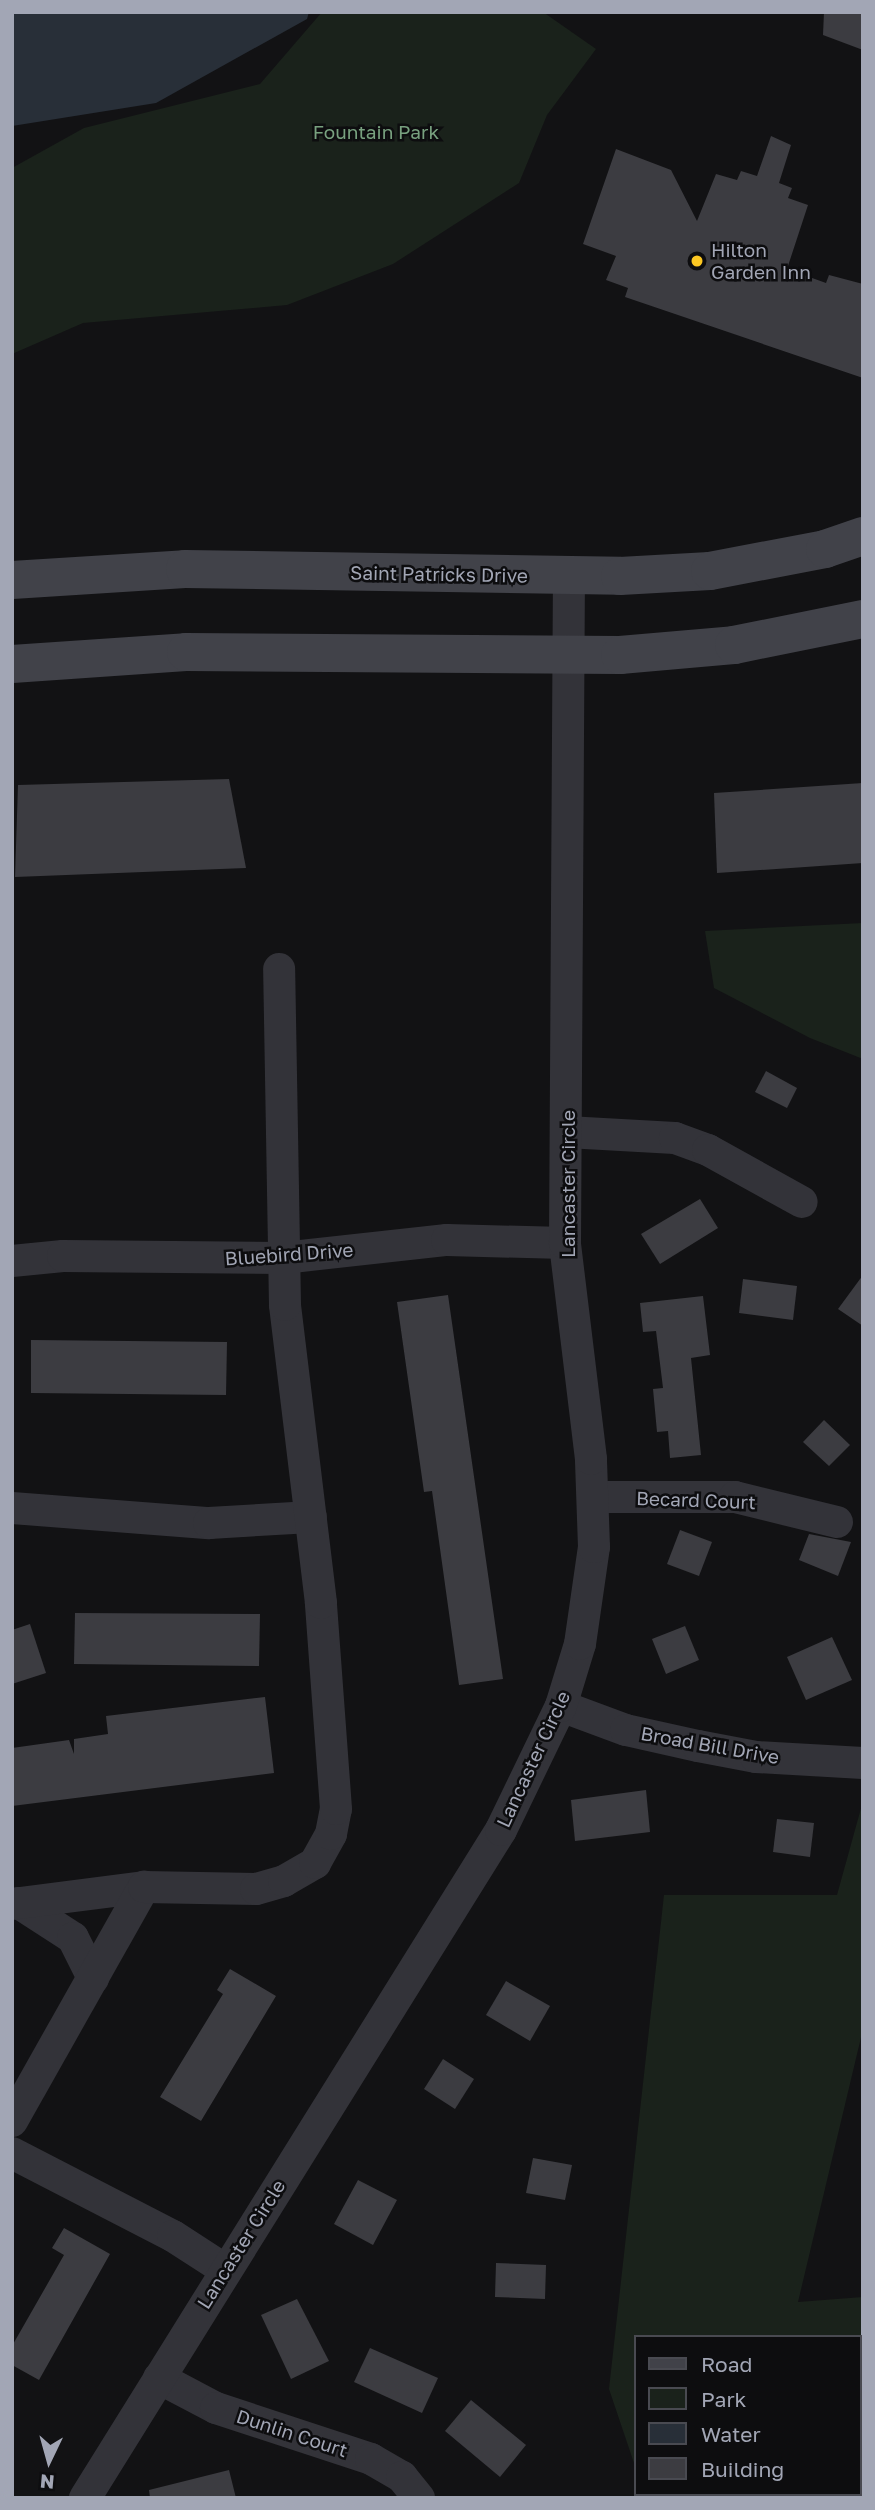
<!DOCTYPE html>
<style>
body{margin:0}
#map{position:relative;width:875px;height:2510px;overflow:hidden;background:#121214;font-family:"Golos Text",sans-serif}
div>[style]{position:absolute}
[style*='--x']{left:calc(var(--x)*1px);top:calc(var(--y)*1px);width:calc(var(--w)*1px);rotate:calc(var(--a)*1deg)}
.green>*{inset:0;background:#1a221b}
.water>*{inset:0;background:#282f38}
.building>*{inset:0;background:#3c3c41}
.minor>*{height:32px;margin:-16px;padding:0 16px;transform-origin:16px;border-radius:16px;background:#333339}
.secondary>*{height:38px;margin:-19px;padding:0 19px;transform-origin:19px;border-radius:19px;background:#414249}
.dots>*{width:19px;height:19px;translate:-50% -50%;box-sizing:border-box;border:4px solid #0d0d0f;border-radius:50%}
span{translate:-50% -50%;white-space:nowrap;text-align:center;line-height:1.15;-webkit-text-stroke:5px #0d0d0f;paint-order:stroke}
.park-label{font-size:19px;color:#78a17f}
.poi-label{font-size:19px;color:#a2a6b5}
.left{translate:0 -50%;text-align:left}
.street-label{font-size:19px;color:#a2a6b5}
.frame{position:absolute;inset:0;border:14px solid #a2a6b5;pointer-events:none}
.legend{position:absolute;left:634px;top:2335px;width:228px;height:161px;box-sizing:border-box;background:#0d0d0f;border:2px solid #494a51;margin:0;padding:9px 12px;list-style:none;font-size:21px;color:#a2a6b5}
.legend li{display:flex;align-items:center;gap:14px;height:35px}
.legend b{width:35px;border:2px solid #494a51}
.north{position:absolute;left:14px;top:2426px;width:70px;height:70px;-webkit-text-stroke:5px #0d0d0f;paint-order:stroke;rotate:185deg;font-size:19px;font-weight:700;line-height:28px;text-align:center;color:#a2a6b5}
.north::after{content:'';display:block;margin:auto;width:24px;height:32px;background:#a2a6b5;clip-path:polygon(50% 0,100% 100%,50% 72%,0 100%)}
</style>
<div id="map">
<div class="green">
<div style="clip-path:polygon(322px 12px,543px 12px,596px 49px,547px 115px,519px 183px,393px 264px,287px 305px,83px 323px,12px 354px,12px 168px,84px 128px,260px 84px)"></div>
<div style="clip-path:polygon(863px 923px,863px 1059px,810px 1038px,714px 988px,705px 931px)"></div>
<div style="clip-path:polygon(863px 1801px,863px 2029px,798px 2302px,863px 2297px,863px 2498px,646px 2498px,645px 2494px,859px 2494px,859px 2337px,635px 2337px,635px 2466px,609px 2389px,664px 1895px,837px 1895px)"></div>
</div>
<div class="water">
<div style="clip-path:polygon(12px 12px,309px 12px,307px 19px,156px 103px,12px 126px)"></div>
</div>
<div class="building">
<div style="clip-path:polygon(824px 12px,863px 12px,863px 50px,823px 35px)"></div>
<div style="clip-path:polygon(771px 136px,791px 145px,779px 183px,792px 188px,788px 198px,808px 205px,787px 269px,826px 283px,829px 275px,863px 284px,863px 378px,625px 297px,628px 288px,606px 280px,616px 256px,583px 244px,616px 149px,671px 170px,697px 221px,716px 174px,737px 180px,741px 171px,757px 176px)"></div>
<div style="clip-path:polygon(229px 779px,246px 868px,15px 877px,18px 785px)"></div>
<div style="clip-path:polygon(863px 783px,863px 863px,717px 873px,714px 793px)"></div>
<div style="clip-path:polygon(766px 1071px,797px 1088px,787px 1108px,755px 1092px)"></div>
<div style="clip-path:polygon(700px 1199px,718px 1228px,660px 1264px,641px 1234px)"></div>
<div style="clip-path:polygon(863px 1275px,863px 1326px,838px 1309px)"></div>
<div style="clip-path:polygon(743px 1279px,797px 1286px,793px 1320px,739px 1313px)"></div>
<div style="clip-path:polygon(448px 1295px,503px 1679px,459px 1685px,432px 1491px,424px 1492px,397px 1302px)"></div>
<div style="clip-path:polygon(703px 1296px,710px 1355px,691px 1358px,701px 1455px,670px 1458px,668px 1431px,657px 1432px,653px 1389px,663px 1388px,656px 1331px,643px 1332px,640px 1303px)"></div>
<div style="clip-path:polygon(31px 1340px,227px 1342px,226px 1395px,31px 1393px)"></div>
<div style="clip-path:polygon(824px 1420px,850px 1445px,829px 1466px,803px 1442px)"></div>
<div style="clip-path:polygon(680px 1530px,712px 1542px,699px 1576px,667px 1564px)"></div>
<div style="clip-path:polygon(809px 1534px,851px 1542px,838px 1576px,799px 1560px)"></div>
<div style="clip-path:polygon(75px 1613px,260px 1614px,259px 1666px,74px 1664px)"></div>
<div style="clip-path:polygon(30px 1624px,46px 1673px,12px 1684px,12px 1630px)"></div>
<div style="clip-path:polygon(685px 1626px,699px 1660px,666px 1674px,652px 1639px)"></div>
<div style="clip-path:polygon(832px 1637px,852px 1680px,806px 1700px,787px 1657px)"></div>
<div style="clip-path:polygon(265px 1697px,274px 1773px,12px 1806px,12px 1748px,69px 1740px,74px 1754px,74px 1739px,108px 1734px,106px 1716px)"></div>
<div style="clip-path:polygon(646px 1790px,650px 1832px,575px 1841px,571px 1800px)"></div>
<div style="clip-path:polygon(777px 1819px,814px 1823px,810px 1857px,773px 1852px)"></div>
<div style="clip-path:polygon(230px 1969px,276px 1996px,201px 2121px,160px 2097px,223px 1994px,217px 1990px)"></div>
<div style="clip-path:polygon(506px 1981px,550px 2006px,530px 2041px,486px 2015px)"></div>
<div style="clip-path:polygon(443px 2059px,474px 2079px,455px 2109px,424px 2089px)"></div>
<div style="clip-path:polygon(533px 2158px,572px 2165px,565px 2200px,526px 2193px)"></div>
<div style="clip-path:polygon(358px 2180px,397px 2200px,373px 2245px,334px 2224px)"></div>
<div style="clip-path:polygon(64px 2228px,110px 2254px,39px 2380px,12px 2365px,12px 2346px,64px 2255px,52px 2248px)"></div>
<div style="clip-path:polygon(496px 2263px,546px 2265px,545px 2299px,495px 2297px)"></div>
<div style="clip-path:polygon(297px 2299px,329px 2361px,291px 2379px,261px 2315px)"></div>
<div style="clip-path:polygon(370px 2348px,438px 2378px,422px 2413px,354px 2382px)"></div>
<div style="clip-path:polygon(471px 2400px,526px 2445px,500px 2477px,445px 2431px)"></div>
<div style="clip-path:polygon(229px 2470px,236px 2498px,150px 2498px,149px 2490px)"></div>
</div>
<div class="minor">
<div style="--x:567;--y:1132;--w:108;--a:3.2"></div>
<div style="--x:675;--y:1138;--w:35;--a:20"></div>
<div style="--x:708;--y:1150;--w:107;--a:29"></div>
<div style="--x:12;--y:1261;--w:51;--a:-5.6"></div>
<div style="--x:63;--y:1256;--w:220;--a:0.5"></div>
<div style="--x:283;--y:1258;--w:165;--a:-6.3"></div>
<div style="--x:447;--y:1240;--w:118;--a:1.5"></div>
<div style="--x:593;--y:1497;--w:142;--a:0"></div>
<div style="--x:735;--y:1497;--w:105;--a:13.8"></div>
<div style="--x:12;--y:1508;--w:198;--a:4.4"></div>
<div style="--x:209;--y:1523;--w:102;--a:-3.4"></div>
<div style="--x:561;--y:1706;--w:69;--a:20.3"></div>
<div style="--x:626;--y:1730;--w:74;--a:12.5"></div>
<div style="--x:698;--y:1746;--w:59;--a:10.7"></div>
<div style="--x:756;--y:1757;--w:107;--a:3.2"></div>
<div style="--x:19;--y:1903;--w:64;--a:32.9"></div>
<div style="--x:73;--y:1938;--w:45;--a:63.4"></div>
<div style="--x:12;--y:1904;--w:133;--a:-7.3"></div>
<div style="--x:12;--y:2121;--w:269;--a:-60.6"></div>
<div style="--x:144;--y:1887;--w:112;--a:1"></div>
<div style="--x:256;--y:1889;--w:29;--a:-16"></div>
<div style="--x:284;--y:1881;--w:36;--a:-30"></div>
<div style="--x:315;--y:1863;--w:33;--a:-61"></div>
<div style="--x:331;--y:1834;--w:25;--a:-79"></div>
<div style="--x:336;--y:1809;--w:207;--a:-94.2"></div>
<div style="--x:321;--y:1603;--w:300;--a:-96.9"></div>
<div style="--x:285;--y:1305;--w:336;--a:-91"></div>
<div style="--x:12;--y:2153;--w:181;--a:27.3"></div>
<div style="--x:173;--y:2236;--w:61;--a:32.9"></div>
<div style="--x:159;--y:2378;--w:64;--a:27.8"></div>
<div style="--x:216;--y:2408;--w:163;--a:18.2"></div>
<div style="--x:371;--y:2459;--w:36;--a:30"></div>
<div style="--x:402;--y:2477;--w:27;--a:51"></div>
<div style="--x:85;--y:2498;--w:787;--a:-58.09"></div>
<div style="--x:501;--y:1830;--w:138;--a:-64.2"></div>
<div style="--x:561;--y:1706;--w:65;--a:-73"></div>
<div style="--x:580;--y:1644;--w:98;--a:-81.8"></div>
<div style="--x:594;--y:1547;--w:88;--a:-92"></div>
<div style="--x:591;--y:1459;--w:218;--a:-96.9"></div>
<div style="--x:565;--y:1243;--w:667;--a:-89.66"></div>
</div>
<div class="secondary">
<div style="--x:12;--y:580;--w:173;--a:-3.6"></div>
<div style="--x:185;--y:569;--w:435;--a:0.9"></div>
<div style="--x:620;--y:576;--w:90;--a:-3.2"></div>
<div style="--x:710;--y:571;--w:117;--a:-10.8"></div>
<div style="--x:825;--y:549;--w:40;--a:-18.9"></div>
<div style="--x:12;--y:664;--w:174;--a:-3.9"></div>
<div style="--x:186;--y:652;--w:434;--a:0.4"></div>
<div style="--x:620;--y:655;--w:114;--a:-5"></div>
<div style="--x:734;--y:645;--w:132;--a:-11.4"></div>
</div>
<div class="dots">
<div style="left:697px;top:261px;background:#fcc722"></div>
</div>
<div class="park-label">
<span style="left:376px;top:132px">Fountain Park</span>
</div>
<div class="poi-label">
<span class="left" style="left:711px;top:261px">Hilton<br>Garden Inn</span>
</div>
<div class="street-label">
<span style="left:439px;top:574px;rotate:1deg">Saint Patricks Drive</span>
<span style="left:568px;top:1184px;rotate:-90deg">Lancaster Circle</span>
<span style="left:289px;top:1254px;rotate:-4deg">Bluebird Drive</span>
<span style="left:696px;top:1500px;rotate:2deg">Becard Court</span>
<span style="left:710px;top:1745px;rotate:10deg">Broad Bill Drive</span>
<span style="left:533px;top:1759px;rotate:-65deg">Lancaster Circle</span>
<span style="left:241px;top:2244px;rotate:-58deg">Lancaster Circle</span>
<span style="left:292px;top:2433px;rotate:18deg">Dunlin Court</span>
</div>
<div class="frame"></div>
<ul class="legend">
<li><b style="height:9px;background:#414249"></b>Road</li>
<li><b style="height:19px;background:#1a221b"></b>Park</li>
<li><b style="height:19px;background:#282f38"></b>Water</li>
<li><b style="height:19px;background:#3c3c41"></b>Building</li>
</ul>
<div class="north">N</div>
</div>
